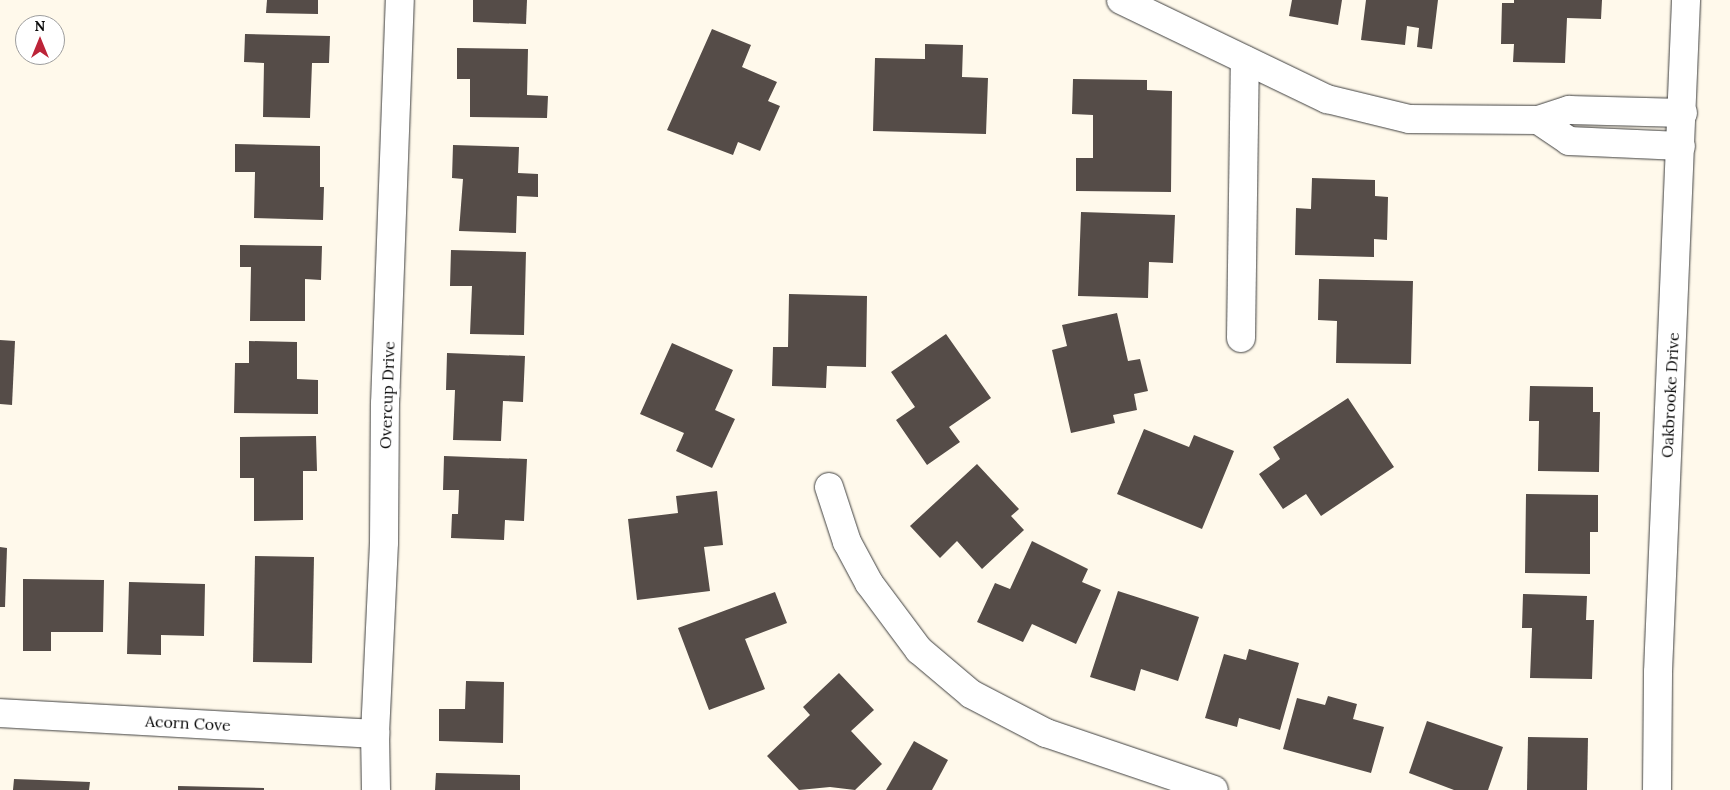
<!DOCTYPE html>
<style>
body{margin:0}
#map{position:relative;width:1730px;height:790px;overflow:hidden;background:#fff9eb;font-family:Lora,serif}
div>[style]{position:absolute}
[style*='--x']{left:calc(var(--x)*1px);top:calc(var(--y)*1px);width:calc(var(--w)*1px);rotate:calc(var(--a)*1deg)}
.building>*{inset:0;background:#554c48}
.roads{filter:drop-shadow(0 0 1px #3f3f3f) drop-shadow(0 0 1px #3f3f3f)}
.minor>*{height:28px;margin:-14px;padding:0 14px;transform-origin:14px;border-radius:14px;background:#fff}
span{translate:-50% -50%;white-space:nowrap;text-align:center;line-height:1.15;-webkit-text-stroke:5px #fff;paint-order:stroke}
.street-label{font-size:16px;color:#0c0c0c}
.north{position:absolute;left:15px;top:15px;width:50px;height:50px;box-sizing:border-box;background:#fff;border:1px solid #9e9e9e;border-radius:50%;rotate:0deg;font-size:14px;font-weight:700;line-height:20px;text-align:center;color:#0c0c0c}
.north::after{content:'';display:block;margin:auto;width:18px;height:22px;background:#bc2438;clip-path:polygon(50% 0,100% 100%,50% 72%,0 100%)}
</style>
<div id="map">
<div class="building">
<div style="clip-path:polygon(267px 0,318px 0,318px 14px,266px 13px)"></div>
<div style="clip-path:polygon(473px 0,527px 0,526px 24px,473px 22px)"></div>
<div style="clip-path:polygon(1292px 0,1342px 0,1338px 25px,1289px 16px)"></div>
<div style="clip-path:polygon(1366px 0,1438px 0,1432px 49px,1417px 47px,1419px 28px,1407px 26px,1405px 45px,1361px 40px)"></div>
<div style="clip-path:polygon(1514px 0,1602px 0,1601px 19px,1567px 18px,1565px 63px,1513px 62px,1514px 44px,1501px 44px,1502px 3px,1514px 3px)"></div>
<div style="clip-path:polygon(712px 29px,751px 45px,742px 67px,777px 82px,768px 101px,780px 106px,760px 151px,738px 142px,733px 155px,667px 130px)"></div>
<div style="clip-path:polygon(245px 34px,330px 36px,329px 63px,312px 63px,310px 118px,263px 117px,264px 63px,244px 62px)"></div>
<div style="clip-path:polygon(925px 44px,963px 45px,962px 77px,988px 78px,986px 134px,873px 131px,875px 58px,925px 59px)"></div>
<div style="clip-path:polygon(457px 48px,528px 49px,527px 95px,548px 96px,547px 118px,470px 117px,470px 79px,457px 79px)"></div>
<div style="clip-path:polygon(1073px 79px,1147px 80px,1147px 90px,1172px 91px,1171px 192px,1076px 191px,1076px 158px,1093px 158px,1093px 115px,1072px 114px)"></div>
<div style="clip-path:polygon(235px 144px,320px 146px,320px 187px,324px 187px,323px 220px,254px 218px,255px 172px,235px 172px)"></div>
<div style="clip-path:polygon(453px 145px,519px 147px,518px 173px,538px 174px,538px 197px,517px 196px,516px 233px,459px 231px,463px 179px,452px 178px)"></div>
<div style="clip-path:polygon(1312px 178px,1375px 180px,1375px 196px,1388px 197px,1387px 240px,1374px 239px,1374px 257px,1295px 255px,1296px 208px,1311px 209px)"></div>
<div style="clip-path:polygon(1081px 212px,1175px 215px,1173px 263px,1149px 262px,1148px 298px,1078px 296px)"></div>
<div style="clip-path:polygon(240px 245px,322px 246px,321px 280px,305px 279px,305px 321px,250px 321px,251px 267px,240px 267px)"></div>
<div style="clip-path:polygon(451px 250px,526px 252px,524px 335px,470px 334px,472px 286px,450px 286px)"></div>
<div style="clip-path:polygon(1319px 279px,1413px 281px,1411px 364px,1336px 363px,1337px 321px,1318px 320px)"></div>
<div style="clip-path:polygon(789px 294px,867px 296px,866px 367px,827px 366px,826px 388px,772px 386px,773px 347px,788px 347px)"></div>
<div style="clip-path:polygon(1117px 313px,1128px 361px,1140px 359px,1148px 391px,1134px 394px,1137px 410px,1113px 415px,1115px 423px,1071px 433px,1052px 350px,1067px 346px,1062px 325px)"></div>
<div style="clip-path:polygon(946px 334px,991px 398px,949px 427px,960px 442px,927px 465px,896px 420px,915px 407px,891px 372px)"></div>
<div style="clip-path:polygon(0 340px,15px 341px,12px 405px,0 404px)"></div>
<div style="clip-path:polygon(249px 341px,297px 342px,297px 379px,318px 380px,318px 414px,234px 413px,235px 363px,249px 363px)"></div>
<div style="clip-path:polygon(672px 343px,733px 370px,715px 410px,735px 419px,712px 468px,676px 451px,684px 433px,640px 414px)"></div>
<div style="clip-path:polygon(447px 353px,525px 356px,523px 402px,503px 401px,501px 441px,453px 440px,455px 390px,446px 390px)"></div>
<div style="clip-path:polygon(1530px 386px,1593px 387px,1593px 412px,1600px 412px,1599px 472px,1538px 471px,1539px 421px,1529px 421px)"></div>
<div style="clip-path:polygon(1348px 398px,1394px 467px,1321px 516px,1306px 494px,1283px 509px,1259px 474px,1280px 459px,1273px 447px)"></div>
<div style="clip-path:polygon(1144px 429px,1189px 447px,1194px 435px,1234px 451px,1202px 529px,1117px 494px)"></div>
<div style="clip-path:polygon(316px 436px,317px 471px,303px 471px,303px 520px,254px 521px,254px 478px,240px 478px,240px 437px)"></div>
<div style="clip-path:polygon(444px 456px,527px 459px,524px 521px,505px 520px,504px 540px,451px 538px,452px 514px,458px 514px,459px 490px,443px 490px)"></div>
<div style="clip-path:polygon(977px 464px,1019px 509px,1011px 516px,1024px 530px,982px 569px,957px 541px,940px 558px,910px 526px)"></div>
<div style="clip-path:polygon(717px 491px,723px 545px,704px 547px,710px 591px,637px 600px,628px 519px,678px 513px,676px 496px)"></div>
<div style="clip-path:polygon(1526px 494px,1598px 495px,1598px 532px,1590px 532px,1590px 574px,1525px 573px)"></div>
<div style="clip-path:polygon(1032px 541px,1088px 569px,1082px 582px,1101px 590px,1076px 644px,1032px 624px,1023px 642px,977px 622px,995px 583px,1010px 589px)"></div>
<div style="clip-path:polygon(0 547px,7px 548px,5px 607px,0 607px)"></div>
<div style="clip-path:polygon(255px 556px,314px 557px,312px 663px,253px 662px)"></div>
<div style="clip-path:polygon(23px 579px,104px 580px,103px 632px,51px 632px,51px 651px,23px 651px)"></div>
<div style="clip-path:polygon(129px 582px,205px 584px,204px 636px,161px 635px,161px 655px,127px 654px)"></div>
<div style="clip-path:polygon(1118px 591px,1199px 617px,1178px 681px,1141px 669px,1135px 691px,1090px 677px)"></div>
<div style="clip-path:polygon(775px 592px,787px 623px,745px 639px,765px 689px,709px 710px,678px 628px)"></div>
<div style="clip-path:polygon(1523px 594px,1587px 596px,1586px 620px,1594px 620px,1592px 679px,1530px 678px,1532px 628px,1522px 628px)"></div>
<div style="clip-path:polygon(1249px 649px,1299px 663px,1280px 730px,1239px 718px,1237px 727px,1205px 718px,1224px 654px,1246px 660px)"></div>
<div style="clip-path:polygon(839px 673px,874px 710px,851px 731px,882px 764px,855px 790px,830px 787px,799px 790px,767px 756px,810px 715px,803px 707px)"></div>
<div style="clip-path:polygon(466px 681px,504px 682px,503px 743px,439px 741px,439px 709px,465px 709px)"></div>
<div style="clip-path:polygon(1328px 696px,1357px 704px,1353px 719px,1384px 727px,1371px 773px,1283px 749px,1297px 698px,1325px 705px)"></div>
<div style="clip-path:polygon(1427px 721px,1503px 747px,1488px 790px,1454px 790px,1409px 773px)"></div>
<div style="clip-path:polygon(1528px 737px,1588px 738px,1587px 790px,1527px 790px)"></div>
<div style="clip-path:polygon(914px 741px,948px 760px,932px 790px,886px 790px)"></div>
<div style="clip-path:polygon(436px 773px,520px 775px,520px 790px,435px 790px)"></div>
<div style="clip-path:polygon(14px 779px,90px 782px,89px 790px,13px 790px)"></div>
<div style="clip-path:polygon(178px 786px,264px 788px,264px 790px,178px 790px)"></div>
</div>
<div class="roads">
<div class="minor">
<div style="--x:1121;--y:0;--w:229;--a:25.7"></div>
<div style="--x:1327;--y:99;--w:84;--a:13.7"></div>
<div style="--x:1409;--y:119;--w:129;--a:0.4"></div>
<div style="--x:1538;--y:120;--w:33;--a:-18"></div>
<div style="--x:1569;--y:110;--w:114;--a:1.5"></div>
<div style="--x:1538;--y:120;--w:37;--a:34"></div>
<div style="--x:1569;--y:141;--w:112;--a:2.6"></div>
<div style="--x:1241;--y:338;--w:278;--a:-89.2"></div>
<div style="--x:829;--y:487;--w:58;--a:71.9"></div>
<div style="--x:847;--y:542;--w:47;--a:61.8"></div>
<div style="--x:869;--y:583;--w:84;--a:53.3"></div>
<div style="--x:919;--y:650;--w:68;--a:40.2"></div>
<div style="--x:971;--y:694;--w:85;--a:27.5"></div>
<div style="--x:1046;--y:733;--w:177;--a:18.7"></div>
<div style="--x:0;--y:713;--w:376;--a:3.2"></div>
<div style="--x:376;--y:790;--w:56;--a:-91"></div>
<div style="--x:375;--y:734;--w:192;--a:-87.3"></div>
<div style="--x:384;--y:542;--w:138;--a:-89.6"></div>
<div style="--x:385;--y:404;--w:404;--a:-87.9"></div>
<div style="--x:1657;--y:790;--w:118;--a:-89.5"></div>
<div style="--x:1658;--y:672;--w:673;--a:-87.61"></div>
</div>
</div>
<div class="street-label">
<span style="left:387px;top:395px;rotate:-88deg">Overcup Drive</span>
<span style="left:1670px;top:395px;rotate:-87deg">Oakbrooke Drive</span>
<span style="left:188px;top:723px;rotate:3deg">Acorn Cove</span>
</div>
<div class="north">N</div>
</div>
